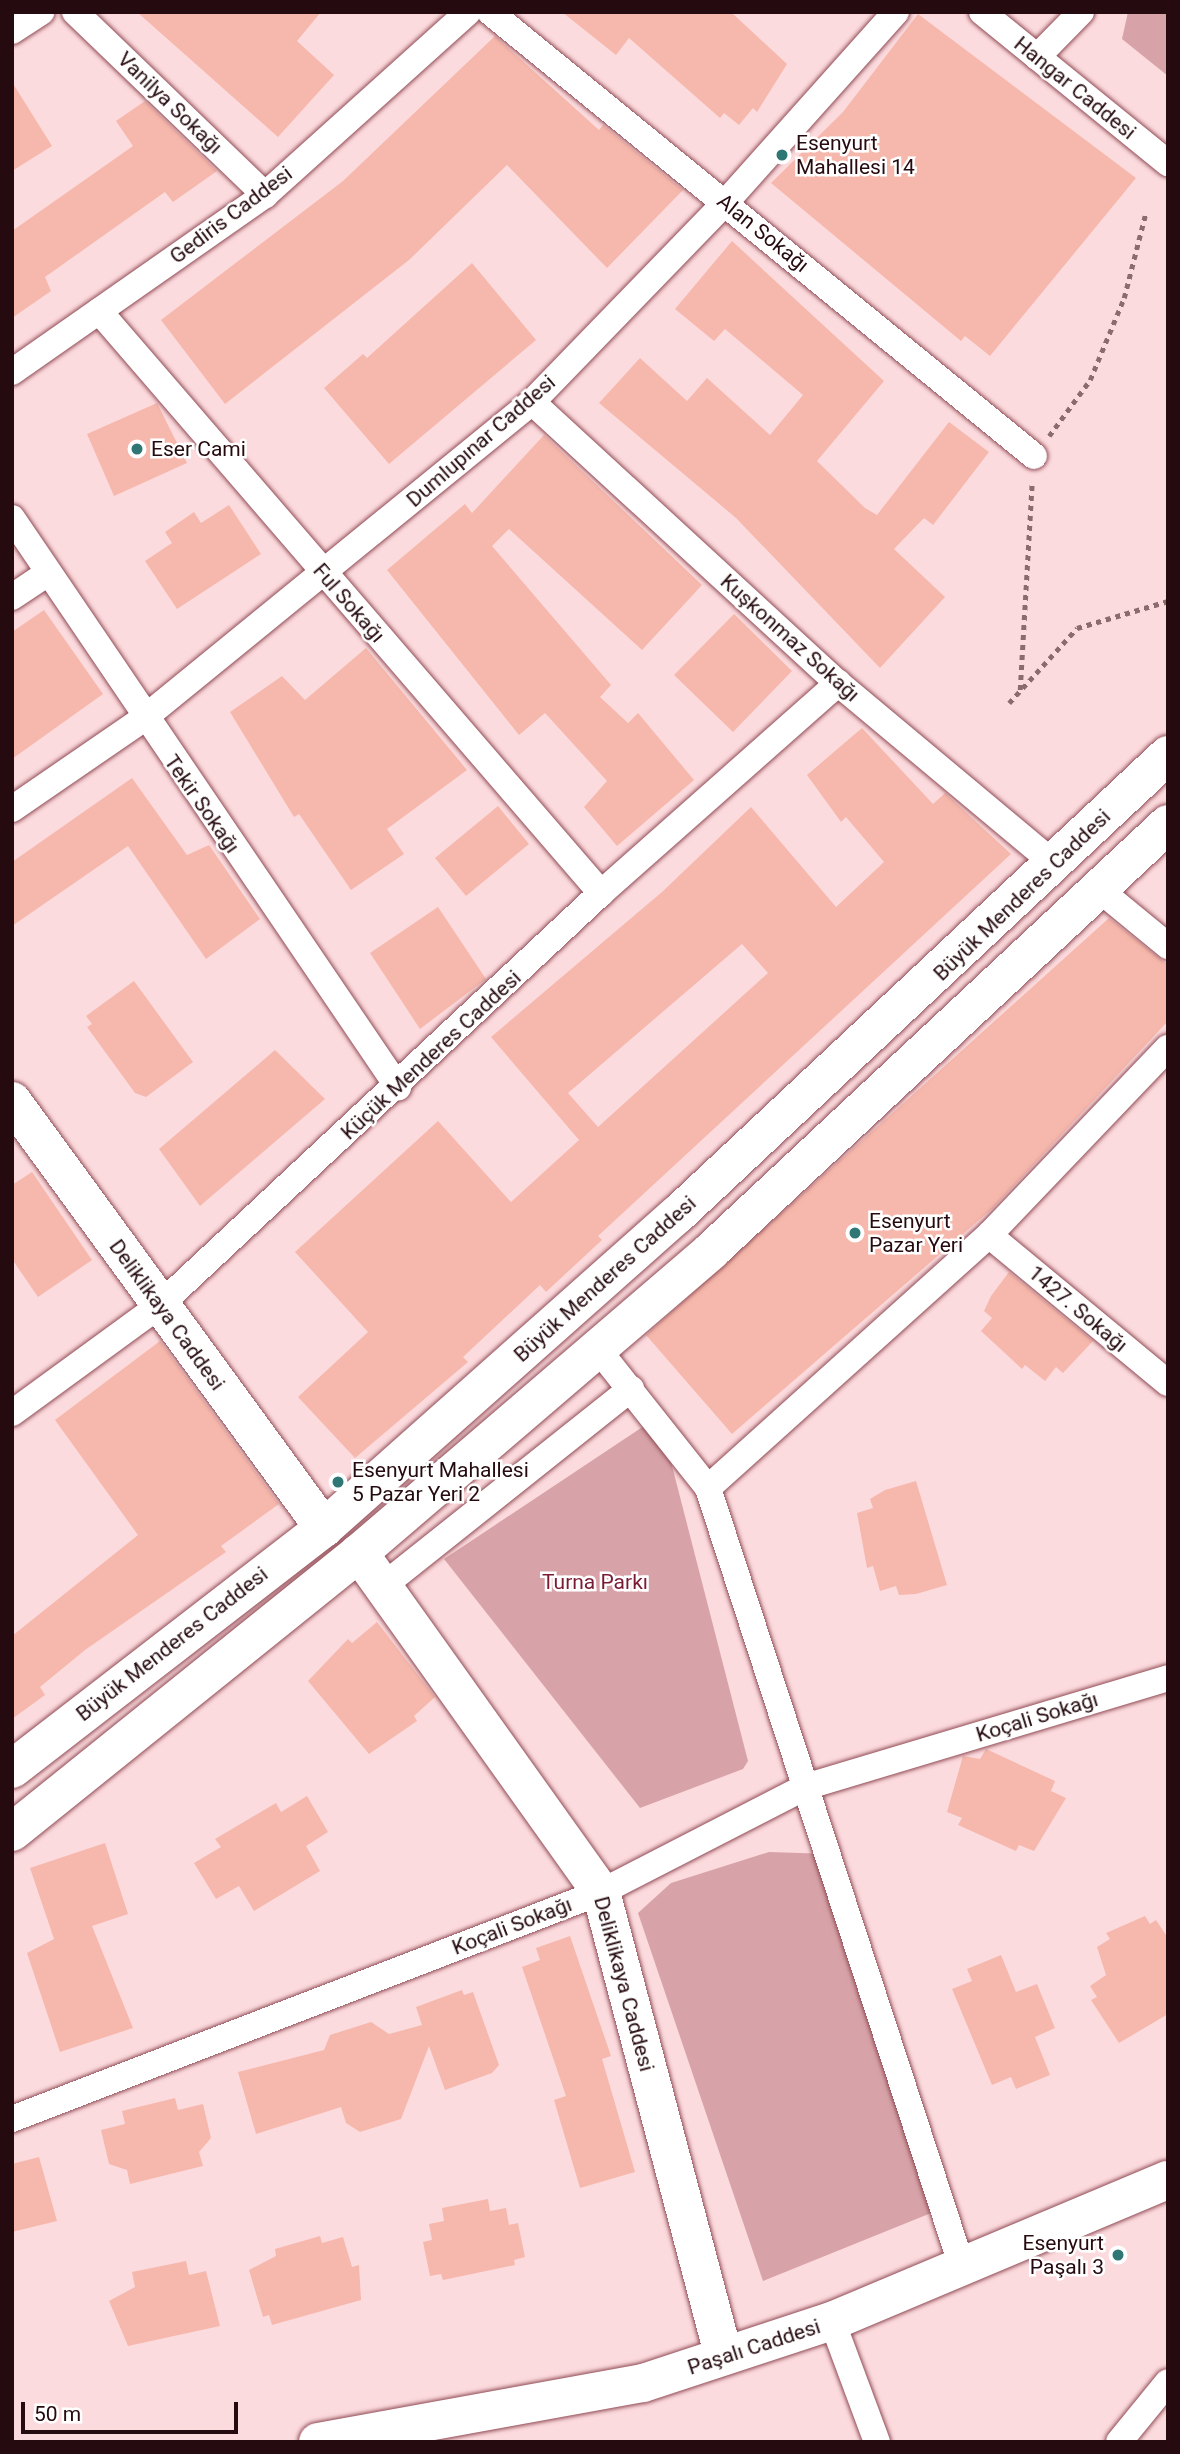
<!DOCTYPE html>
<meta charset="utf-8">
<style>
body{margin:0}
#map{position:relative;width:1180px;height:2454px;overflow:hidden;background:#fcdbde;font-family:Roboto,sans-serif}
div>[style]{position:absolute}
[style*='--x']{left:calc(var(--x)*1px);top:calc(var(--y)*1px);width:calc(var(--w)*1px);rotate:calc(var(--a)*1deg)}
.green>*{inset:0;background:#d7a3a8}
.building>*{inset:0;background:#f6b8ac}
.path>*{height:4.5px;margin-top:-2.25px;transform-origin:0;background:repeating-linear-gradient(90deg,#8a6c70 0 5px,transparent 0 10px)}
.roads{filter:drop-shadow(0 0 2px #904b55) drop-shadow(0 0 2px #904b55)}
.street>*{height:26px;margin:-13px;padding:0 13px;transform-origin:13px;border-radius:13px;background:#fff}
.secondary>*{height:38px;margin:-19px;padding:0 19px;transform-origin:19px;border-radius:19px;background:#fff}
.dots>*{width:19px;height:19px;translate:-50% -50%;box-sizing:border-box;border:4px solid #fff;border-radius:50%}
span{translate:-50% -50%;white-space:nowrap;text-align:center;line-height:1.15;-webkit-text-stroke:5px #fff;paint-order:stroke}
.street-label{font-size:21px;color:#250a0f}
.poi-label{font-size:21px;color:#250a0f}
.left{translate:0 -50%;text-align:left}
.right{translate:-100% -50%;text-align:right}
.park-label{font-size:21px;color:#7b1a33}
.frame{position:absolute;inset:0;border:14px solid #250a0f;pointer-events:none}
.scale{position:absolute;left:21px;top:2402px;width:217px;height:32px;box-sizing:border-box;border:4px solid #250a0f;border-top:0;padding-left:9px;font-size:21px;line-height:24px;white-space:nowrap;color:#250a0f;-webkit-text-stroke:5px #fff;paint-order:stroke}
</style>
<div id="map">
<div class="green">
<div style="clip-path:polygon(1128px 12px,1168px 12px,1168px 76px,1122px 39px)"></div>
<div style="clip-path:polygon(644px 1426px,670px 1458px,748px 1761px,743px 1769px,640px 1808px,444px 1559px)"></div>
<div style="clip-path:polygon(769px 1852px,830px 1854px,946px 2207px,763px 2281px,638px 1913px,671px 1883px)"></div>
</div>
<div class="building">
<div style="clip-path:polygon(137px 12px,321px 12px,297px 41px,334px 75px,278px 137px)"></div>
<div style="clip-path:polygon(562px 12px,731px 12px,787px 64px,757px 112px,753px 108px,739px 125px,724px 113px,720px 118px,629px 38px,616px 55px)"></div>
<div style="clip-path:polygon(918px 14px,1136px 178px,990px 356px,965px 336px,961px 341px,771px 183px,843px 112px)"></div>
<div style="clip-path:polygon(495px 36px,599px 130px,603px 125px,683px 190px,607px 268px,507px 165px,409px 260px,225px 404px,161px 320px,343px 181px)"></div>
<div style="clip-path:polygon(12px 82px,52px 146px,12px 171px)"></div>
<div style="clip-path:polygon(145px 101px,217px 171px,173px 202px,165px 192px,45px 277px,51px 291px,12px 318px,12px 231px,133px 146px,116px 121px)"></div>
<div style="clip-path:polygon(732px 241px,884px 381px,817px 461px,865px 508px,877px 515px,949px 422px,989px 452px,933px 525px,924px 518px,894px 549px,945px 597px,880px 668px,736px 518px,599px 403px,640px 358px,687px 401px,707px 378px,770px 435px,803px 395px,725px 329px,714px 341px,675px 309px)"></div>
<div style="clip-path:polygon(472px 263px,536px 340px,389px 464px,324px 388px,363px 354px,367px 358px)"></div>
<div style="clip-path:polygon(157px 403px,187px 463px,114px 496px,87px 434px)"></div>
<div style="clip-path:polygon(544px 435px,702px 585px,642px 650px,509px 529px,492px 546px,611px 685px,600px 697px,628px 723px,638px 713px,694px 780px,617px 846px,584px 807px,607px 781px,545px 713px,519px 735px,387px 570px,465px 504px,472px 513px)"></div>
<div style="clip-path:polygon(229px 505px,261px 554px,177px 609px,145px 561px,172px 543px,165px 532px,194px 512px,201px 523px)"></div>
<div style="clip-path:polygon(44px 610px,103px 694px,12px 759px,12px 632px)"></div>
<div style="clip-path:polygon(734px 614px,792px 671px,733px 732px,674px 675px)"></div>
<div style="clip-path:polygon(366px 648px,467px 770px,387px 829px,404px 854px,351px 890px,299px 814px,294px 817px,230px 712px,282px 676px,305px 700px)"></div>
<div style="clip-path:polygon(evenodd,862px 728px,933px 804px,945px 793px,1011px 854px,598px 1236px,602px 1240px,546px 1292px,540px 1285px,463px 1357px,468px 1362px,355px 1458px,298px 1397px,368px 1332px,295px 1252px,438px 1121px,511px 1202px,579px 1140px,491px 1037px,662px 892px,751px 807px,836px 907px,884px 862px,846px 817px,841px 822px,807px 775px,862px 728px,742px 944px,768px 973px,598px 1127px,568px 1093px,742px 944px)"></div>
<div style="clip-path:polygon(132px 778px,187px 855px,209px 845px,260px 919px,206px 959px,128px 846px,12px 926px,12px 862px)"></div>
<div style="clip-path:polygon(498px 806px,529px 844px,466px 896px,435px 858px)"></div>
<div style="clip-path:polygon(438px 907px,486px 979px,420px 1029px,370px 953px)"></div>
<div style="clip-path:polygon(1109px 918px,1168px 965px,1168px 1021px,993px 1208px,732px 1434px,646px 1335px)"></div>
<div style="clip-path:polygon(134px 981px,193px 1062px,146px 1097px,135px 1093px,87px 1027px,92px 1024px,86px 1016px)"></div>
<div style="clip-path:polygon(275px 1050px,325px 1099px,200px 1206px,159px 1149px)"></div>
<div style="clip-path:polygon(32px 1172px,92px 1260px,38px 1297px,12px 1259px,12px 1185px)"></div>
<div style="clip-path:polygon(1009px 1272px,1093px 1341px,1063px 1373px,1056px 1367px,1045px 1381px,1025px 1365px,1022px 1369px,981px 1331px,992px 1318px,984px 1311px,991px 1296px)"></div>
<div style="clip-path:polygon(160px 1341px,279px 1504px,221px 1546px,226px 1552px,85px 1650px,40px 1687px,45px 1695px,12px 1719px,12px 1636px,138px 1535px,55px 1420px)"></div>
<div style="clip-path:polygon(916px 1481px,947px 1585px,916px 1594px,899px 1595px,896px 1586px,880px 1591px,873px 1566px,867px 1568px,857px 1513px,873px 1508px,870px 1499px,885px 1490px)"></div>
<div style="clip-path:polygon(377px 1622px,435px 1697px,414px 1716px,417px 1721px,369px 1754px,308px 1681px,348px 1639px,352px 1643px)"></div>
<div style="clip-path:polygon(986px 1749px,1055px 1781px,1051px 1791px,1066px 1798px,1034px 1851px,1019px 1845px,1016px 1851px,958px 1825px,962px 1818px,947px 1812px,963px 1756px,980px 1759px)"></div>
<div style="clip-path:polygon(307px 1796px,328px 1832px,306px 1846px,320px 1871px,254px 1911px,239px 1886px,216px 1899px,194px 1863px,221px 1847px,215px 1839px,276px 1803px,281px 1812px)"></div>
<div style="clip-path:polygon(105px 1843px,128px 1914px,92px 1926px,133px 2028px,60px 2052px,27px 1953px,54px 1939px,30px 1868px)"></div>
<div style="clip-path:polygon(1145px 1916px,1150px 1924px,1156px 1920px,1168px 1938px,1168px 2014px,1119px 2043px,1091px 2000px,1097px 1997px,1090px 1986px,1106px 1975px,1097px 1947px,1110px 1939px,1106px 1933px)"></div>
<div style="clip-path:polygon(570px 1936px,611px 2056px,602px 2059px,635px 2172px,580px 2188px,554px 2100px,566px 2096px,522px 1967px,540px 1960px,536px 1948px)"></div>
<div style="clip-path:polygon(1001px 1955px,1016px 1992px,1037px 1984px,1055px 2028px,1035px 2037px,1050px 2075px,1016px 2089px,1011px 2077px,992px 2085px,952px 1989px,972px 1981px,967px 1969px)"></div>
<div style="clip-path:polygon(462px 1990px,464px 1995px,473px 1992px,499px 2065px,492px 2073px,445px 2090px,429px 2046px,401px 2119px,360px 2132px,346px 2123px,341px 2107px,256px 2134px,238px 2072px,324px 2050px,330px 2035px,371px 2022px,389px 2034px,422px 2025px,416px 2007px)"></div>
<div style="clip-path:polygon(175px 2098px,178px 2110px,203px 2104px,211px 2138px,199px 2152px,203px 2166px,130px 2184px,127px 2170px,109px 2164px,101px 2130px,125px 2124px,122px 2111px)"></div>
<div style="clip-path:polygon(39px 2157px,57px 2221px,12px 2232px,12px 2164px)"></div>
<div style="clip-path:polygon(488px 2199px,490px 2211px,506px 2208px,509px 2225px,518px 2223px,525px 2257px,514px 2260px,515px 2265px,443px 2280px,441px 2274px,430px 2276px,423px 2242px,432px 2240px,429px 2224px,444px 2221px,442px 2208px)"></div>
<div style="clip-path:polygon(320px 2236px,322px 2243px,343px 2237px,352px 2267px,359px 2265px,361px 2300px,272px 2325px,269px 2315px,263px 2317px,249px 2270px,276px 2256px,275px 2249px)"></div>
<div style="clip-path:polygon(186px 2261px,189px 2275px,206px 2271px,220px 2326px,128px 2346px,109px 2301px,135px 2287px,132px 2272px)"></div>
</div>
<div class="path">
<div style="--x:1049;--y:436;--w:69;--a:-53.8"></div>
<div style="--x:1090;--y:380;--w:89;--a:-67.5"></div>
<div style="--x:1124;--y:298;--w:89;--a:-75.7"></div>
<div style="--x:1020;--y:690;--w:209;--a:-86.7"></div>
<div style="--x:1009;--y:703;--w:101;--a:-47.8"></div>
<div style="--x:1077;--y:628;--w:95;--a:-16.5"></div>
</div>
<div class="roads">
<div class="street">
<div style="--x:75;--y:12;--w:264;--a:43.9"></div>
<div style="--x:490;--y:12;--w:702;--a:39.22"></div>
<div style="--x:982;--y:12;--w:240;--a:39.1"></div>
<div style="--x:12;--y:31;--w:35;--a:-33"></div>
<div style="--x:1037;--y:57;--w:63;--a:-45.6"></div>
<div style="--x:99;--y:311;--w:769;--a:49.22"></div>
<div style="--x:12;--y:372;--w:309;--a:-35"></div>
<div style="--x:265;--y:195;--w:273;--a:-42"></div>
<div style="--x:532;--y:402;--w:415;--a:42.6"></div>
<div style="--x:838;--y:683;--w:284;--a:39.9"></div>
<div style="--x:12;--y:518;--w:688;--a:55.85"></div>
<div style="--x:12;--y:597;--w:43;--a:-33.7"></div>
<div style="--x:12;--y:809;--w:159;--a:-34.5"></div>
<div style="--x:143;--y:719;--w:502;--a:-39.18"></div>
<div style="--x:532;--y:402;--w:279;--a:-45.9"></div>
<div style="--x:726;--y:202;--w:255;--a:-48.2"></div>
<div style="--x:1101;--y:891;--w:87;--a:39.4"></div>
<div style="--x:989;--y:1235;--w:232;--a:39.6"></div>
<div style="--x:597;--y:1348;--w:179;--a:51.6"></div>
<div style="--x:708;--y:1488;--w:819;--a:71.94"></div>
<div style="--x:12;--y:1413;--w:183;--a:-36.1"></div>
<div style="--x:160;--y:1305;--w:604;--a:-43.05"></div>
<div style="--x:601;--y:893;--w:317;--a:-41.5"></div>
<div style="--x:708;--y:1488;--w:378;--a:-42"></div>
<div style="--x:989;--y:1235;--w:259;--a:-46.3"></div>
<div style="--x:383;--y:1586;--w:317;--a:-38.5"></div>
<div style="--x:12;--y:2119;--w:631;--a:-21.08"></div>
<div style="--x:601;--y:1892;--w:229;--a:-27.2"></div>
<div style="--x:805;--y:1787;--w:379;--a:-16.7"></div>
<div style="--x:832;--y:2321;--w:129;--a:69.6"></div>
<div style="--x:1119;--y:2442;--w:77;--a:-50.8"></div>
</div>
<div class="secondary">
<div style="--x:12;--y:1101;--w:529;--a:53.85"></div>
<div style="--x:359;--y:1553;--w:417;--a:54.5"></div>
<div style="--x:601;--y:1892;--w:480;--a:75.2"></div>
<div style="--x:12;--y:1769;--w:394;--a:-37.7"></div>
<div style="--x:324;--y:1528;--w:472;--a:-41.6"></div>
<div style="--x:677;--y:1215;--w:673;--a:-43.13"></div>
<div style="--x:12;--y:1832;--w:445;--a:-38.8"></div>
<div style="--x:359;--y:1553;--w:465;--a:-40.6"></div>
<div style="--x:712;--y:1250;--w:624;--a:-43.05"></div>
<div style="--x:318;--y:2442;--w:330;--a:-10.3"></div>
<div style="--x:643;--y:2383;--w:199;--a:-18.2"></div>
<div style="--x:832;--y:2321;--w:364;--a:-22.8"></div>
</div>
</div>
<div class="dots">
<div style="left:782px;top:155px;background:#2e7774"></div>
<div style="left:137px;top:449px;background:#2e7774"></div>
<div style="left:855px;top:1233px;background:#2e7774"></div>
<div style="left:338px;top:1482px;background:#2e7774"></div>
<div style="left:1118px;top:2255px;background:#2e7774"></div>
</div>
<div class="street-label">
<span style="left:1075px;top:88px;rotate:39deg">Hangar Caddesi</span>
<span style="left:170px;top:103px;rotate:44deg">Vanilya Sokağı</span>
<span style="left:231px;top:215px;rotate:-37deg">Gediris Caddesi</span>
<span style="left:763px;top:233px;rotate:39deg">Alan Sokağı</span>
<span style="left:481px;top:441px;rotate:-41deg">Dumlupınar Caddesi</span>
<span style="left:349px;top:603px;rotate:49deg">Ful Sokağı</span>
<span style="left:790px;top:638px;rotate:42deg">Kuşkonmaz Sokağı</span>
<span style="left:202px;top:804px;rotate:55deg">Tekir Sokağı</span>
<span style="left:1022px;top:895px;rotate:-44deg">Büyük Menderes Caddesi</span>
<span style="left:431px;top:1055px;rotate:-43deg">Küçük Menderes Caddesi</span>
<span style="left:605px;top:1279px;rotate:-42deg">Büyük Menderes Caddesi</span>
<span style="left:1078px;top:1309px;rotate:40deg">1427. Sokağı</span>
<span style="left:167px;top:1315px;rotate:54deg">Deliklikaya Caddesi</span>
<span style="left:172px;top:1644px;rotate:-38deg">Büyük Menderes Caddesi</span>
<span style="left:1037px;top:1717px;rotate:-17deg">Koçali Sokağı</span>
<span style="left:512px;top:1926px;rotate:-21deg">Koçali Sokağı</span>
<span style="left:624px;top:1984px;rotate:75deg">Deliklikaya Caddesi</span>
<span style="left:754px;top:2347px;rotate:-18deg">Paşalı Caddesi</span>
</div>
<div class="poi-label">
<span class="left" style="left:796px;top:155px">Esenyurt<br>Mahallesi 14</span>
<span class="left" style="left:151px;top:449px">Eser Cami</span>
<span class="left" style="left:869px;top:1233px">Esenyurt<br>Pazar Yeri</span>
<span class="left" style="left:352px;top:1482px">Esenyurt Mahallesi<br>5 Pazar Yeri 2</span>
<span class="right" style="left:1104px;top:2255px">Esenyurt<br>Paşalı 3</span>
</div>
<div class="park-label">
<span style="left:595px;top:1582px">Turna Parkı</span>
</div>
<div class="frame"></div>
<div class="scale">50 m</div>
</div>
